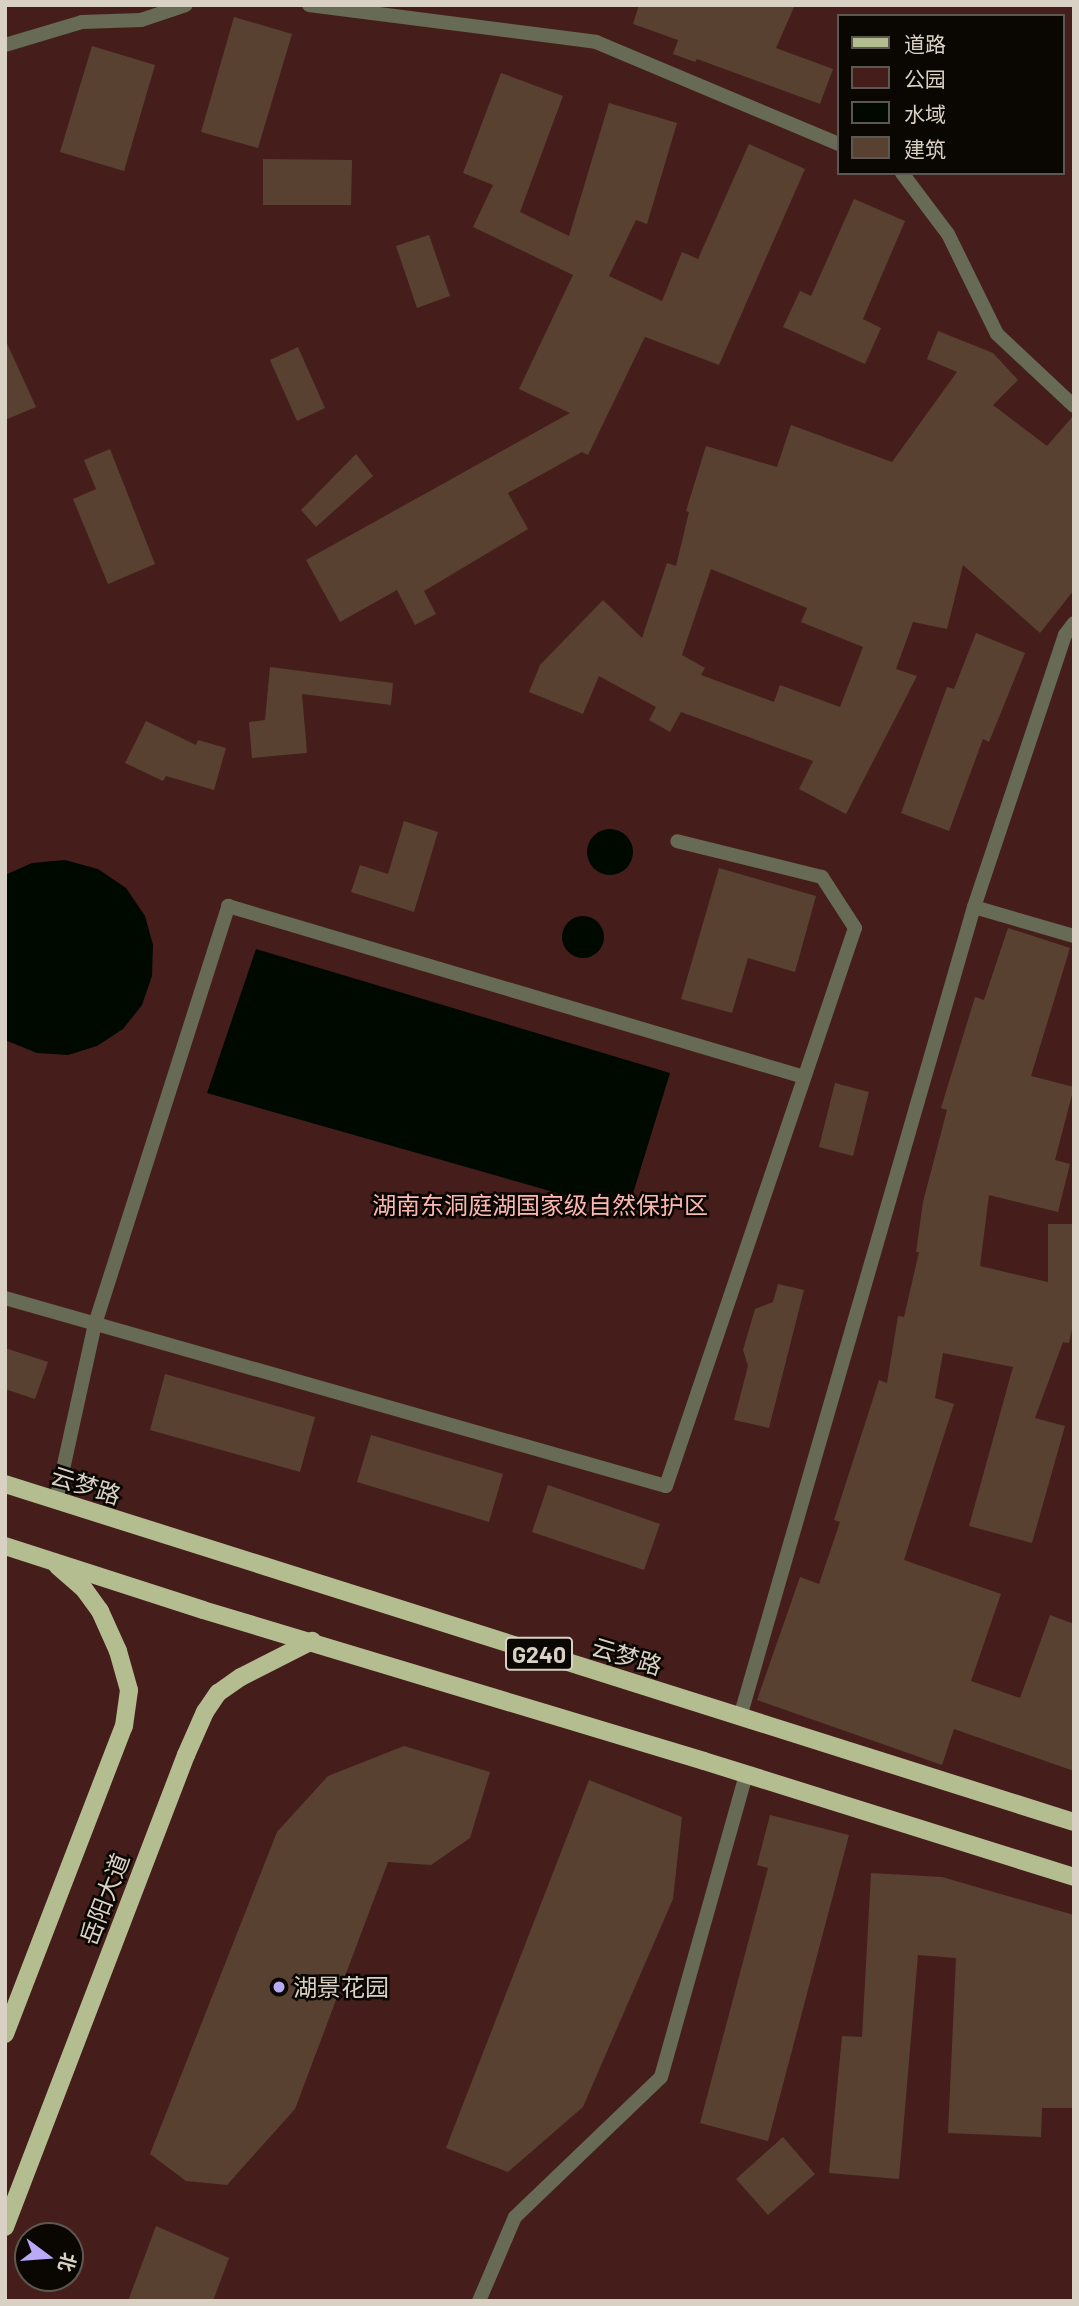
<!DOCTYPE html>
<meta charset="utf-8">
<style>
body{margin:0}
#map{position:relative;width:1079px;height:2306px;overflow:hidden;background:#251b03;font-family:Barlow,"Noto Sans SC",sans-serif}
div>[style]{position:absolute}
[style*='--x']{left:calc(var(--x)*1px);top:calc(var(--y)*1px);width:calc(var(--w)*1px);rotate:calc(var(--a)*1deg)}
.green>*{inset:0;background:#451e1b}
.water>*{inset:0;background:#000900}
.round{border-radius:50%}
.building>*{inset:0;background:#584131}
.street>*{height:14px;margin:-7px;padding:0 7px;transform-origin:7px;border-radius:7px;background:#676b56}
.primary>*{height:18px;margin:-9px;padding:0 9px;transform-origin:9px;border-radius:9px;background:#b4bd90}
.dots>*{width:19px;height:19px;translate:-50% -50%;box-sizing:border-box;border:4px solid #0a0601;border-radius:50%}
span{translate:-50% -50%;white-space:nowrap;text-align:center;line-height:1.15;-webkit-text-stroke:5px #0a0601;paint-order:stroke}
.shield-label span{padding:2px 5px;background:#0a0601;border:2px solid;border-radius:5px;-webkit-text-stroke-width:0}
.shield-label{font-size:23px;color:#d9d2c4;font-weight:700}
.park-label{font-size:24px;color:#fcb7b1}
.street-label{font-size:24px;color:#d9d2c4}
.poi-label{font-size:24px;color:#d9d2c4}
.left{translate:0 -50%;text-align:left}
.frame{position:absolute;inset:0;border:7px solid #d9d2c4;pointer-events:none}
.legend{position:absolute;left:837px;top:14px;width:228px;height:161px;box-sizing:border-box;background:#0a0601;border:2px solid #5d584f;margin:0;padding:9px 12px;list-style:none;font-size:21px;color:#d9d2c4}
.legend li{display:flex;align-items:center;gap:14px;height:35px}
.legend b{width:35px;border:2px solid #5d584f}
.north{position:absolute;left:14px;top:2222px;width:70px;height:70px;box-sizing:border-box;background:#0a0601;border:2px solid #5d584f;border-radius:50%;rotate:106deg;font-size:19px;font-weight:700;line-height:28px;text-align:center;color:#d9d2c4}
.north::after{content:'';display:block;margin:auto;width:24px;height:32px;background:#b9aaf7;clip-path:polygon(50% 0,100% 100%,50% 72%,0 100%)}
</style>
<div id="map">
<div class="green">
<div style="clip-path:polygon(evenodd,5px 5px,1074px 5px,1074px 2301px,5px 2301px,5px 5px,839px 16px,1063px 16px,1063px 173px,839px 173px,839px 16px,5px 5px,28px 2236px,70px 2236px,70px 2278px,28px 2278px,28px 2236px)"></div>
</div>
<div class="water">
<div class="round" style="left:587px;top:829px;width:46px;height:46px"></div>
<div style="clip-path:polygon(65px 860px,98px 869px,126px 888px,145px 916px,153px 945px,152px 976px,142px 1005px,123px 1029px,97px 1046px,68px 1055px,37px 1053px,5px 1040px,5px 875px,32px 863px)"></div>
<div class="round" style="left:562px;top:916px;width:42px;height:42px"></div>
<div style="clip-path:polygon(256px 949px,670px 1073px,627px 1213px,207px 1093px)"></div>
</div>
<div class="building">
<div style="clip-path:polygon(639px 5px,795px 5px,776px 48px,833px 69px,820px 104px,697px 59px,695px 62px,673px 54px,678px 40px,633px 24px)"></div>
<div style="clip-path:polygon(234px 17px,292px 34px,258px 148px,201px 132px)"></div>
<div style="clip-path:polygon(92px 46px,155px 65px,124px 171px,60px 152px)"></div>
<div style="clip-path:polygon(501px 73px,563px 96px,520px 212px,569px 236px,609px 103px,677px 123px,647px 224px,636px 220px,609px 276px,662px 301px,682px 252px,698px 259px,749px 144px,805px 169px,719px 365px,645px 337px,588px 455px,582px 452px,508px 493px,528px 529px,424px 591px,436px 614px,415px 625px,397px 590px,340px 622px,306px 560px,570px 413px,519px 389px,573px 275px,473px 227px,493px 185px,463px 173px)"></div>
<div style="clip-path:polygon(263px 159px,352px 160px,351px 205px,263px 205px)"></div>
<div style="clip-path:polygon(854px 199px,905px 221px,863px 319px,881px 328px,865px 364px,783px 327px,800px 291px,811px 296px)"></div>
<div style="clip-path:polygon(429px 235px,450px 296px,417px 308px,396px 246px)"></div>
<div style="clip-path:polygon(evenodd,938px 331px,993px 353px,1018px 380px,993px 405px,1047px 446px,1074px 415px,1074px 590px,1040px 633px,963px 565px,947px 629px,913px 622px,896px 669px,917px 676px,846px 814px,799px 789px,813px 761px,681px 712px,670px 732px,649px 720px,656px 707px,599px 676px,583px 714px,529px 692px,540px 665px,603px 600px,642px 638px,667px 563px,676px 566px,689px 512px,686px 511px,706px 446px,777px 467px,791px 425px,892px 462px,957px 372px,927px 359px,938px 331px,711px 569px,807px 608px,801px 622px,863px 647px,840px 707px,780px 685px,774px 702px,701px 675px,705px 668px,682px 655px,711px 569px)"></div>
<div style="clip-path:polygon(5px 339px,36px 407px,5px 420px)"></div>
<div style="clip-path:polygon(298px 347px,325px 408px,297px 421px,270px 360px)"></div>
<div style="clip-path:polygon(110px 449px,155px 564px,108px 584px,73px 499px,96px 489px,84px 460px)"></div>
<div style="clip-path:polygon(356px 454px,373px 476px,316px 527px,301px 510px)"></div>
<div style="clip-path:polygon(976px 633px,1025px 653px,989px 742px,983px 739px,949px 831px,901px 813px,947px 687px,954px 689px)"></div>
<div style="clip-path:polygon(270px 667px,393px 683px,391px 705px,302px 694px,307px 753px,252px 758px,249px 722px,265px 720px)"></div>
<div style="clip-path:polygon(146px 721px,196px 745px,198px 740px,226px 748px,214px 790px,166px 776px,163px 781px,125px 763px)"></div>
<div style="clip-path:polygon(404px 821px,438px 832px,414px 912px,351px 892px,360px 865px,388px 874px)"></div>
<div style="clip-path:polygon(719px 868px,816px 896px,795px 972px,748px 958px,732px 1013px,681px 999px)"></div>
<div style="clip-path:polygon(1008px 928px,1070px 948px,1031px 1076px,1074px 1087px,1055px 1160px,1070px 1164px,1058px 1212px,989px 1195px,980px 1266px,1048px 1282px,1048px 1224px,1074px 1224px,1074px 1321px,1069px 1343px,1063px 1342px,1035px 1418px,1065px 1426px,1032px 1543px,969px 1526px,1013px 1367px,943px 1353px,935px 1398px,954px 1404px,904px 1560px,1001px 1594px,971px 1681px,1020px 1698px,1050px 1615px,1074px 1624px,1074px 1771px,954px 1729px,942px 1765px,757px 1700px,800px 1577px,819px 1584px,840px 1522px,834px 1520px,879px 1380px,887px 1383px,898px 1316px,904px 1317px,919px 1252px,916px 1252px,923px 1202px,947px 1110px,941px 1108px,975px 997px,984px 1000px)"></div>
<div style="clip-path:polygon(835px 1083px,869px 1092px,853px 1156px,819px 1147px)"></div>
<div style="clip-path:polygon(778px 1284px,804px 1290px,769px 1428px,734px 1420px,748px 1366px,743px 1350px,755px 1309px,773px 1302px)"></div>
<div style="clip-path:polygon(5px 1348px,48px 1362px,35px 1399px,5px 1389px)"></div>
<div style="clip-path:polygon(165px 1374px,315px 1417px,300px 1472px,150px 1430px)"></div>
<div style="clip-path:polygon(371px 1435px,503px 1474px,489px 1522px,357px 1482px)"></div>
<div style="clip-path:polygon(548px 1485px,660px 1524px,644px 1570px,532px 1532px)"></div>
<div style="clip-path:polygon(404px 1746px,490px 1772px,470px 1838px,431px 1865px,388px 1862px,295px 2109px,227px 2185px,186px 2181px,150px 2154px,277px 1832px,328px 1776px)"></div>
<div style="clip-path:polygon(589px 1780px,682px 1817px,673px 1899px,583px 2107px,508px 2172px,446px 2148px)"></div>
<div style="clip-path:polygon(770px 1815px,849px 1835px,768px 2141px,700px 2123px,768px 1868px,757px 1865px)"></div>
<div style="clip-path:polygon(871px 1873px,942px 1877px,1074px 1915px,1074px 2108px,1042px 2108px,1041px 2137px,948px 2133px,956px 1958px,918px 1955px,899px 2179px,829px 2173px,842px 2036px,862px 2037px)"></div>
<div style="clip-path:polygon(783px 2137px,815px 2174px,768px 2215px,736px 2179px)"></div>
<div style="clip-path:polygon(156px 2226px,229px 2258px,213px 2301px,128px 2301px)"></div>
</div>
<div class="street">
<div style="--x:309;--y:5;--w:289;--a:7.3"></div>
<div style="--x:596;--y:42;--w:264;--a:22.8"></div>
<div style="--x:5;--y:45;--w:80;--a:-16.6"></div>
<div style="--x:82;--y:22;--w:59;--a:-1.9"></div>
<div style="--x:141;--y:20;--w:47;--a:-18.4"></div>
<div style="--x:902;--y:173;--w:76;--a:53"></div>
<div style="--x:948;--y:234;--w:111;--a:63.9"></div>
<div style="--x:997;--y:334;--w:105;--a:43.1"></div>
<div style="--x:974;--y:907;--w:104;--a:16.2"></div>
<div style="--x:5;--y:1298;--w:687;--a:15.88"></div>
<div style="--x:666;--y:1486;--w:589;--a:-71.29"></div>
<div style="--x:855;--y:928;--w:61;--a:-122.9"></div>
<div style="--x:822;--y:877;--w:149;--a:-166.1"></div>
<div style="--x:56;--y:1501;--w:181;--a:-77.6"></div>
<div style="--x:95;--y:1324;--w:439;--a:-72.3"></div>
<div style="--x:228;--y:906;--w:601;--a:16.53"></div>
<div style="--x:740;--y:1717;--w:843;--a:-73.89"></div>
<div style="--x:974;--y:907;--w:287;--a:-71.5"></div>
<div style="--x:1065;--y:635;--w:15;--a:-53"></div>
<div style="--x:479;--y:2301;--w:91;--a:-66.8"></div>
<div style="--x:515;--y:2217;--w:202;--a:-43.8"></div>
<div style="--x:661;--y:2077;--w:315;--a:-74.3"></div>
</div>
<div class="primary">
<div style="--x:5;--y:1484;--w:1121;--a:17.55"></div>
<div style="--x:5;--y:1546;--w:208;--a:17.9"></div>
<div style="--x:203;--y:1610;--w:523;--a:16.77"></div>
<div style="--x:704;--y:1761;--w:388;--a:17.4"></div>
<div style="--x:5;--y:2034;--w:330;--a:-68.9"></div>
<div style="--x:124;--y:1726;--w:36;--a:-82"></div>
<div style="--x:129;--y:1690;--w:41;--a:-105.8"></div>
<div style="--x:118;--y:1651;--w:44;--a:-114.2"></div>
<div style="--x:100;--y:1611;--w:27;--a:-126"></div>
<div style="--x:84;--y:1589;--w:35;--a:-139"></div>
<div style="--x:5;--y:2227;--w:506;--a:-69.02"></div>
<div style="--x:186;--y:1755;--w:47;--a:-66.2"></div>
<div style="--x:205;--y:1712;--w:23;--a:-56"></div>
<div style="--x:218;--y:1693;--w:28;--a:-35"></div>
<div style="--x:241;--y:1677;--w:80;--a:-26.9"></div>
</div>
<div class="dots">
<div style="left:279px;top:1987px;background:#b9aaf7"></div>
</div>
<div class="shield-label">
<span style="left:539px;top:1654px">G240</span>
</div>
<div class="park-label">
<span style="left:540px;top:1205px">湖南东洞庭湖国家级自然保护区</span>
</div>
<div class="street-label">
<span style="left:86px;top:1485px;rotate:18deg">云梦路</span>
<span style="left:627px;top:1656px;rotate:17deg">云梦路</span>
<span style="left:104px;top:1899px;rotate:-69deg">岳阳大道</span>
</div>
<div class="poi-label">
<span class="left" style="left:293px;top:1987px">湖景花园</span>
</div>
<div class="frame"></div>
<ul class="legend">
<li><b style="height:9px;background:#b4bd90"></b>道路</li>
<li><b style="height:19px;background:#451e1b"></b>公园</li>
<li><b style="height:19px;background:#000900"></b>水域</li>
<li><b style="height:19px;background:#584131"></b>建筑</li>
</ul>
<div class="north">北</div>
</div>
